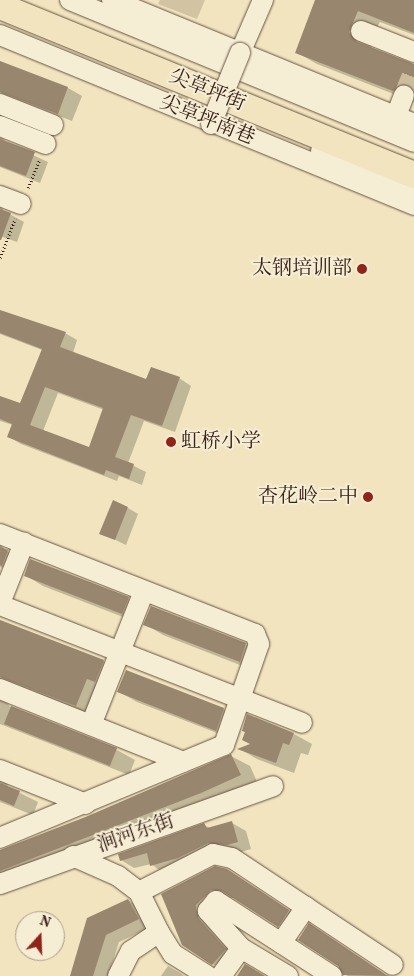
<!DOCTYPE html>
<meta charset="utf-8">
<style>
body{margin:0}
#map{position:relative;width:414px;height:976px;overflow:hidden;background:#f1e4be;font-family:Vollkorn,"Noto Serif SC",serif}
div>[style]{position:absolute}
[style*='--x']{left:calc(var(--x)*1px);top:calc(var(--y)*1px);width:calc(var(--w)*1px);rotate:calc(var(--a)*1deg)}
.green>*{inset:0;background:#d2c3a2}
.shadow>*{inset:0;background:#0003}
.building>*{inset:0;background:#98866e}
.minor-tunnel>*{height:20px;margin-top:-10px;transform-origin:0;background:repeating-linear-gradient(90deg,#ccbd9d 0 20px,transparent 0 30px)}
.path>*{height:2.5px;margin-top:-1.25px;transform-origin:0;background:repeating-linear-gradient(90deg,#382118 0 1px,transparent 0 3.5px)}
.roads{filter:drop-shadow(0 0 1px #665242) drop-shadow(0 0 1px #665242)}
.minor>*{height:20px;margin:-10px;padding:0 10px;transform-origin:10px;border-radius:10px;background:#f6edd5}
.major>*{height:26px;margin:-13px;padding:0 13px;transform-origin:13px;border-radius:13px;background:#f1e4be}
.bridges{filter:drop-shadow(0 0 1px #665242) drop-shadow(0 0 1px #665242)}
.minor-bridge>*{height:20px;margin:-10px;padding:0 10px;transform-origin:10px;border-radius:10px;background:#f6edd5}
.dots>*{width:14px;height:14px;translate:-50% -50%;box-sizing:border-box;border:2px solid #f6edd5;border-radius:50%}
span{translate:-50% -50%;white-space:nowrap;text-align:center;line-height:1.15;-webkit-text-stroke:4px #f6edd5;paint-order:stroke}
.street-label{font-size:20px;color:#382118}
.poi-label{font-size:20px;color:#382118}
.right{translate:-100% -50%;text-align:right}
.left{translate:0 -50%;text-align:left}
.north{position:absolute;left:15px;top:911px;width:50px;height:50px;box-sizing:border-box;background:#f6edd5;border:1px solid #aa9b89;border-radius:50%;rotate:20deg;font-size:14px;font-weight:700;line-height:20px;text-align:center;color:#382118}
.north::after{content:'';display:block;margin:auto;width:18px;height:22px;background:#8f2418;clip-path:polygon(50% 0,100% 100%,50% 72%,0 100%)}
</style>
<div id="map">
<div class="green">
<div style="clip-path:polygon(160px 0,205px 0,197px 19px,158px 4px)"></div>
</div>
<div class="shadow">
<div style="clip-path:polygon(316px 0,414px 0,414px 35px,380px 22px,370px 39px,372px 48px,414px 65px,414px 102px,317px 64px,296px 52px)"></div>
<div style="clip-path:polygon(0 62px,68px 88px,82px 96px,72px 121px,0 93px)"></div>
<div style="clip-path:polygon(0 135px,7px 143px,48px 162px,40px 183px,0 167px)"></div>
<div style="clip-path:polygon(0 204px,4px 211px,24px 222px,17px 242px,0 236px)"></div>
<div style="clip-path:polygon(evenodd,0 311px,65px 333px,77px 340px,73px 353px,147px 380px,179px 378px,191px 386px,175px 432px,144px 421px,128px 463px,146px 472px,142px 485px,119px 476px,117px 481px,21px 444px,9px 437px,13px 425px,0 421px,0 397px,21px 405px,42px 350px,0 334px,0 311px,58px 393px,104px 410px,89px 449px,43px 431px,58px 393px)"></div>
<div style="clip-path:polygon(128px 508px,138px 514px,126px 545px,101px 533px)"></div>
<div style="clip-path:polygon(0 544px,5px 550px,20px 558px,15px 572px,0 567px)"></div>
<div style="clip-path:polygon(25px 575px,128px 598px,146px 609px,141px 624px,43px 586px)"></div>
<div style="clip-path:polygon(0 620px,103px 661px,122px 672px,94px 716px,6px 701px,10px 707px,117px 750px,135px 760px,129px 775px,0 724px)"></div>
<div style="clip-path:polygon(145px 624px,245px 644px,264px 655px,258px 672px,163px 635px)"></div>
<div style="clip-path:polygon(126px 672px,224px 709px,242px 720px,235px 740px,137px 702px,118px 691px)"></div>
<div style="clip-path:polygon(294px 734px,312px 744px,308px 755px,301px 753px,294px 773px,257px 759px,240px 749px)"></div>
<div style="clip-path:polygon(231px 756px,250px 766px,259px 786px,0 877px,0 851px,89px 817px)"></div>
<div style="clip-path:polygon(0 778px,7px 782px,8px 787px,38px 802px,33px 815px,0 802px)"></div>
<div style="clip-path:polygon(232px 823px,246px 831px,251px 849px,241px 852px,223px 850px,165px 874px,151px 864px,134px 868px,121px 860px,204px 825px,210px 828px)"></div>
<div style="clip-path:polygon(241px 879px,302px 919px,292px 934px,236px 898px,225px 898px,239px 957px,227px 972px,213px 964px,162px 895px)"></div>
<div style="clip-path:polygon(128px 900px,141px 908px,151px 927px,119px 942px,108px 976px,71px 976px)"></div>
<div style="clip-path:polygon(319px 931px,388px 976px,348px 976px,344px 974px)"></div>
<div style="clip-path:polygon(168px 966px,180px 973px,184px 976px,161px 976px)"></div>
</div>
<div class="building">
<div style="clip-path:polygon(315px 0,414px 0,414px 33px,358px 11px,349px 32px,357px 42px,414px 64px,414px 89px,409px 84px,403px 83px,393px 91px,295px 53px)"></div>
<div style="clip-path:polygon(0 61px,68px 87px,58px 114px,0 92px)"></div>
<div style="clip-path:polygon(0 139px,35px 152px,26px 176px,0 166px)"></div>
<div style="clip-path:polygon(0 209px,11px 213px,1px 240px,0 240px)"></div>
<div style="clip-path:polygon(evenodd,0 310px,66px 332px,60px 347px,146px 379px,151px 367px,180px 377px,162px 426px,131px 415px,115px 457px,134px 464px,129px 479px,106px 470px,104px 475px,7px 437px,12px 424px,0 419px,0 396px,20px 403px,42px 349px,0 333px,0 310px,45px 387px,103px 408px,89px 447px,30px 425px,45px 387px)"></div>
<div style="clip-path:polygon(113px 500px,128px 507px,115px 540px,99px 534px)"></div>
<div style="clip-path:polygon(0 547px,8px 550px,2px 566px,0 565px)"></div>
<div style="clip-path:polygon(30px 559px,129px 597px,122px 614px,24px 576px)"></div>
<div style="clip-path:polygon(151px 606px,246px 643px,240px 662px,143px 625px)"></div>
<div style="clip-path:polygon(0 620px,104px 660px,95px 682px,87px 679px,76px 706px,0 677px)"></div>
<div style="clip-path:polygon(126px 670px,224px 708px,216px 731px,117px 692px)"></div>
<div style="clip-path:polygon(11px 706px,117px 748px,110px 766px,4px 724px)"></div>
<div style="clip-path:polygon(247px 714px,294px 733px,289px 745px,283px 743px,276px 763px,237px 749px,250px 744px,242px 740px,245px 732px,242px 731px)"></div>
<div style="clip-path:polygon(231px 754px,241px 775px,201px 793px,0 871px,0 850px,88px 816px)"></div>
<div style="clip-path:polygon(0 783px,20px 791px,14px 806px,0 800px)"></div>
<div style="clip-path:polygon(232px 821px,238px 842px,227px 845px,208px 843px,178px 858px,150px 866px,147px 853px,120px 861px,118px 854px,204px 823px,207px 828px)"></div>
<div style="clip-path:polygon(215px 866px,227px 869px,289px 910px,278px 927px,222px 891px,211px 890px,196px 905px,196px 909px,199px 919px,226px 949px,212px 965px,182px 945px,161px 894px)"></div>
<div style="clip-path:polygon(128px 899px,139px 919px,106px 935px,93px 976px,70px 976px,87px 918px)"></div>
<div style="clip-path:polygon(309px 923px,386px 975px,390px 976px,343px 975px,338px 966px,298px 940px)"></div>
<div style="clip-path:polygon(245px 964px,265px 976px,237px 976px)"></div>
</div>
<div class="minor-tunnel">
<div style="--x:404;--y:95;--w:27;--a:-68"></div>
</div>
<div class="path">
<div style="--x:28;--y:188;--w:31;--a:-68"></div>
<div style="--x:0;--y:258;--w:42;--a:-69"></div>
</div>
<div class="roads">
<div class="minor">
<div style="--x:70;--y:0;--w:372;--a:22.4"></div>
<div style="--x:112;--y:0;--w:326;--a:22.3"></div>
<div style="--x:361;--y:31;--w:57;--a:21.6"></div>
<div style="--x:0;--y:35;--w:448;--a:22.3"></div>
<div style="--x:240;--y:53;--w:58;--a:-66.5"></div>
<div style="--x:0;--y:104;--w:57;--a:21.6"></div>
<div style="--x:396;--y:116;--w:22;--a:-69"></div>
<div style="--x:0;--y:126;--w:49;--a:21.4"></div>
<div style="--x:321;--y:151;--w:100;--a:22.2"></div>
<div style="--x:0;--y:196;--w:22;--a:21"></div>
<div style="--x:0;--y:534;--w:274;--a:21.4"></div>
<div style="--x:255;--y:634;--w:11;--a:68"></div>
<div style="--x:259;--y:644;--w:107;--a:109.1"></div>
<div style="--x:224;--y:745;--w:243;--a:157.5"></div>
<div style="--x:0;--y:603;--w:65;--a:-68.2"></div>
<div style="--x:0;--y:605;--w:324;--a:21.3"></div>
<div style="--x:0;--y:689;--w:197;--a:21.7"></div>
<div style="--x:91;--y:725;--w:144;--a:-68.4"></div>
<div style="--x:0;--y:770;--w:92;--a:21.6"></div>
<div style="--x:73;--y:856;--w:49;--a:24"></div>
<div style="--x:118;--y:876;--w:26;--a:37"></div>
<div style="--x:139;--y:892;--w:45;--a:63.4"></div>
<div style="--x:159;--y:932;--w:26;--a:58"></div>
<div style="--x:173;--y:954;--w:41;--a:32.2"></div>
<div style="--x:0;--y:884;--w:290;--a:-19.7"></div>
<div style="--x:139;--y:892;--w:83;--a:-27.2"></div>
<div style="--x:213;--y:854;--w:19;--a:12"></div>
<div style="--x:232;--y:858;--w:193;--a:33.6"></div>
<div style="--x:281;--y:943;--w:44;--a:-55.2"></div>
<div style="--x:118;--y:976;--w:28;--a:-63"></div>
<div style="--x:131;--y:951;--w:34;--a:-34"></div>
<div style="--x:221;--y:976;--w:34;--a:-54"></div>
<div style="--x:288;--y:976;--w:55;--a:-149.2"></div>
<div style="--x:241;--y:948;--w:50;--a:-131.7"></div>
<div style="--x:208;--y:911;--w:13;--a:-51"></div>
<div style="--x:216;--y:901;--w:138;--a:32.9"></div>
</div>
<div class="major">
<div style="--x:0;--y:6;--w:447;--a:22.2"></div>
</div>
</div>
<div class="bridges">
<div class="minor-bridge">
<div style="--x:211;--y:124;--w:77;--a:-67.8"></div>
</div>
</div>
<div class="dots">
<div style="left:362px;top:269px;background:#8f2418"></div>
<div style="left:171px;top:442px;background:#8f2418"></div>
<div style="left:368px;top:497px;background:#8f2418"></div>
</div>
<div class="street-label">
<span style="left:207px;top:91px;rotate:22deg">尖草坪街</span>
<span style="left:207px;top:121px;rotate:22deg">尖草坪南巷</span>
<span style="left:136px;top:834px;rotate:-19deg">涧河东街</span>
</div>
<div class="poi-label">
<span class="right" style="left:352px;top:269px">太钢培训部</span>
<span class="left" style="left:181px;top:442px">虹桥小学</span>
<span class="right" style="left:358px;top:497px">杏花岭二中</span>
</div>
<div class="north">N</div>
</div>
